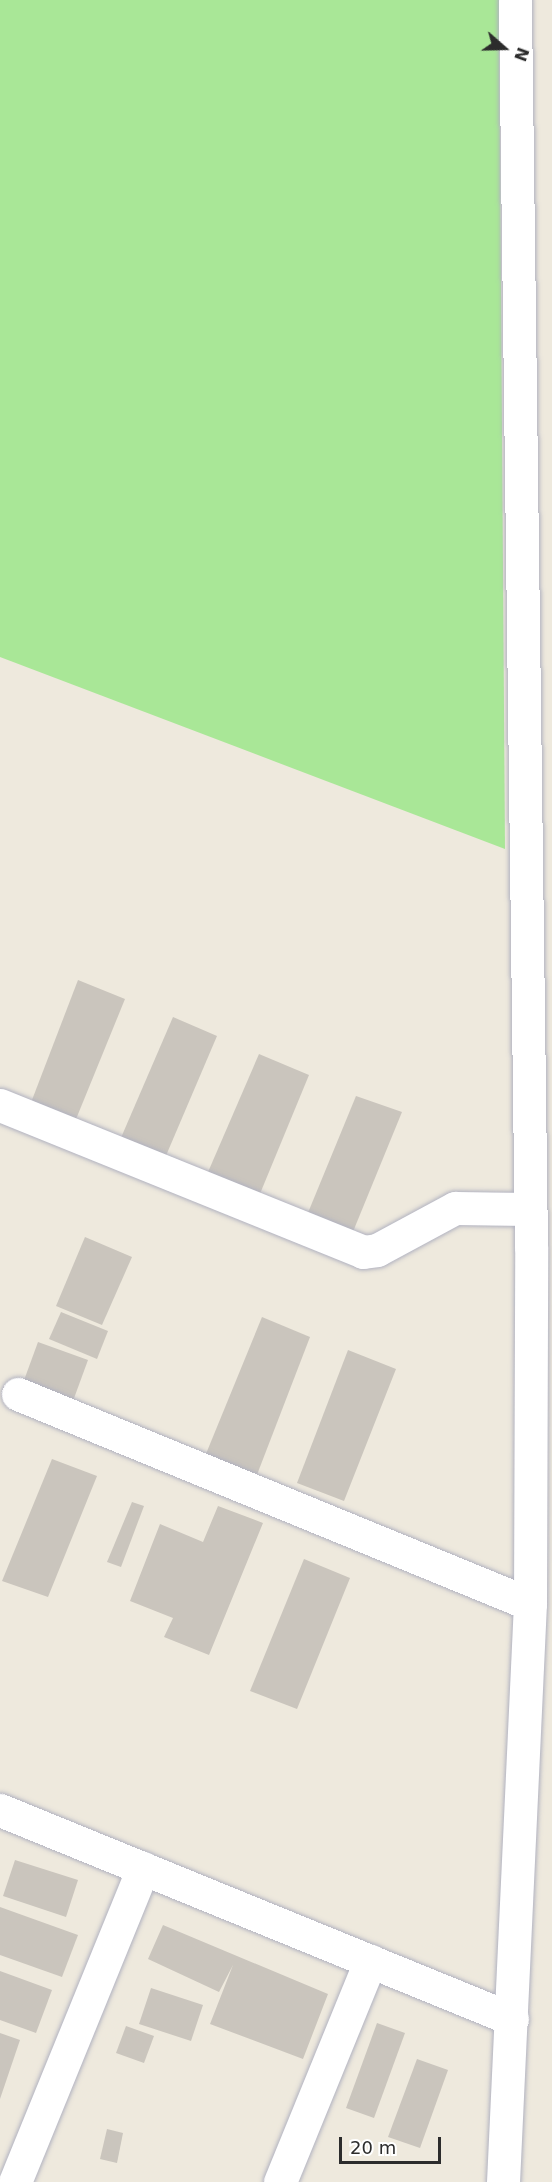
<!DOCTYPE html>
<style>
body{margin:0}
#map{position:relative;width:552px;height:2182px;overflow:hidden;background:#eee9dd;font-family:"DejaVu Sans",sans-serif}
div>[style]{position:absolute}
[style*='--x']{left:calc(var(--x)*1px);top:calc(var(--y)*1px);width:calc(var(--w)*1px);rotate:calc(var(--a)*1deg)}
.green>*{inset:0;background:#a9e797}
.building>*{inset:0;background:#cac5bd}
.roads{filter:drop-shadow(0 0 2px #b1b2c0) drop-shadow(0 0 2px #b1b2c0)}
.minor>*{height:33px;margin:-16.5px;padding:0 16.5px;transform-origin:16.5px;border-radius:16.5px;background:#fff}
span{translate:-50% -50%;white-space:nowrap;text-align:center;line-height:1.15;-webkit-text-stroke:4.5px #fff;paint-order:stroke}
.north{position:absolute;left:474px;top:18px;width:60px;height:60px;-webkit-text-stroke:4px #fff;paint-order:stroke;rotate:110deg;font-size:16px;font-weight:700;line-height:24px;text-align:center;color:#2c2c2c}
.north::after{content:'';display:block;margin:auto;width:21px;height:27px;background:#2c2c2c;clip-path:polygon(50% 0,100% 100%,50% 72%,0 100%)}
.scale{position:absolute;left:339px;top:2137px;width:102px;height:27px;box-sizing:border-box;border:3px solid #2c2c2c;border-top:0;padding-left:8px;font-size:18px;line-height:21px;white-space:nowrap;color:#2c2c2c;-webkit-text-stroke:4px #fff;paint-order:stroke}
</style>
<div id="map">
<div class="green">
<div style="clip-path:polygon(0 0,499px 0,505px 849px,0 657px)"></div>
</div>
<div class="building">
<div style="clip-path:polygon(78px 980px,125px 999px,72px 1129px,27px 1113px)"></div>
<div style="clip-path:polygon(173px 1017px,217px 1036px,162px 1165px,117px 1147px)"></div>
<div style="clip-path:polygon(259px 1054px,309px 1075px,257px 1201px,205px 1179px)"></div>
<div style="clip-path:polygon(356px 1096px,402px 1112px,350px 1239px,305px 1220px)"></div>
<div style="clip-path:polygon(85px 1237px,132px 1257px,102px 1325px,56px 1306px)"></div>
<div style="clip-path:polygon(61px 1312px,108px 1331px,97px 1359px,49px 1339px)"></div>
<div style="clip-path:polygon(262px 1317px,310px 1337px,253px 1485px,201px 1466px)"></div>
<div style="clip-path:polygon(38px 1342px,88px 1360px,73px 1401px,23px 1383px)"></div>
<div style="clip-path:polygon(348px 1350px,396px 1369px,344px 1501px,297px 1483px)"></div>
<div style="clip-path:polygon(52px 1459px,97px 1476px,48px 1597px,2px 1581px)"></div>
<div style="clip-path:polygon(132px 1502px,144px 1506px,121px 1567px,107px 1562px)"></div>
<div style="clip-path:polygon(218px 1506px,263px 1523px,209px 1655px,164px 1637px,173px 1618px,130px 1601px,160px 1524px,203px 1542px)"></div>
<div style="clip-path:polygon(304px 1559px,350px 1578px,297px 1709px,250px 1691px)"></div>
<div style="clip-path:polygon(15px 1860px,78px 1880px,66px 1917px,3px 1896px)"></div>
<div style="clip-path:polygon(0 1907px,78px 1935px,62px 1977px,0 1955px)"></div>
<div style="clip-path:polygon(163px 1925px,328px 1994px,303px 2059px,210px 2024px,233px 1965px,219px 1992px,148px 1959px)"></div>
<div style="clip-path:polygon(0 1971px,52px 1990px,36px 2033px,0 2020px)"></div>
<div style="clip-path:polygon(151px 1988px,203px 2005px,191px 2041px,139px 2024px)"></div>
<div style="clip-path:polygon(377px 2023px,405px 2033px,374px 2118px,346px 2108px)"></div>
<div style="clip-path:polygon(126px 2026px,154px 2036px,144px 2063px,116px 2053px)"></div>
<div style="clip-path:polygon(0 2033px,20px 2040px,0 2099px)"></div>
<div style="clip-path:polygon(417px 2059px,448px 2070px,420px 2148px,388px 2137px)"></div>
<div style="clip-path:polygon(107px 2129px,123px 2133px,117px 2163px,100px 2159px)"></div>
</div>
<div class="roads">
<div class="minor">
<div style="--x:0;--y:1105;--w:392;--a:22"></div>
<div style="--x:363;--y:1252;--w:14;--a:-8"></div>
<div style="--x:377;--y:1250;--w:89;--a:-28.3"></div>
<div style="--x:455;--y:1208;--w:75;--a:0.8"></div>
<div style="--x:18;--y:1394;--w:553;--a:22.3"></div>
<div style="--x:0;--y:1810;--w:553;--a:22.21"></div>
<div style="--x:15;--y:2182;--w:339;--a:-67.8"></div>
<div style="--x:280;--y:2182;--w:239;--a:-67.8"></div>
<div style="--x:503;--y:2182;--w:579;--a:-87.33"></div>
<div style="--x:530;--y:1604;--w:357;--a:-89.8"></div>
<div style="--x:531;--y:1247;--w:1247;--a:-90.74"></div>
</div>
</div>
<div class="north">N</div>
<div class="scale">20 m</div>
</div>
